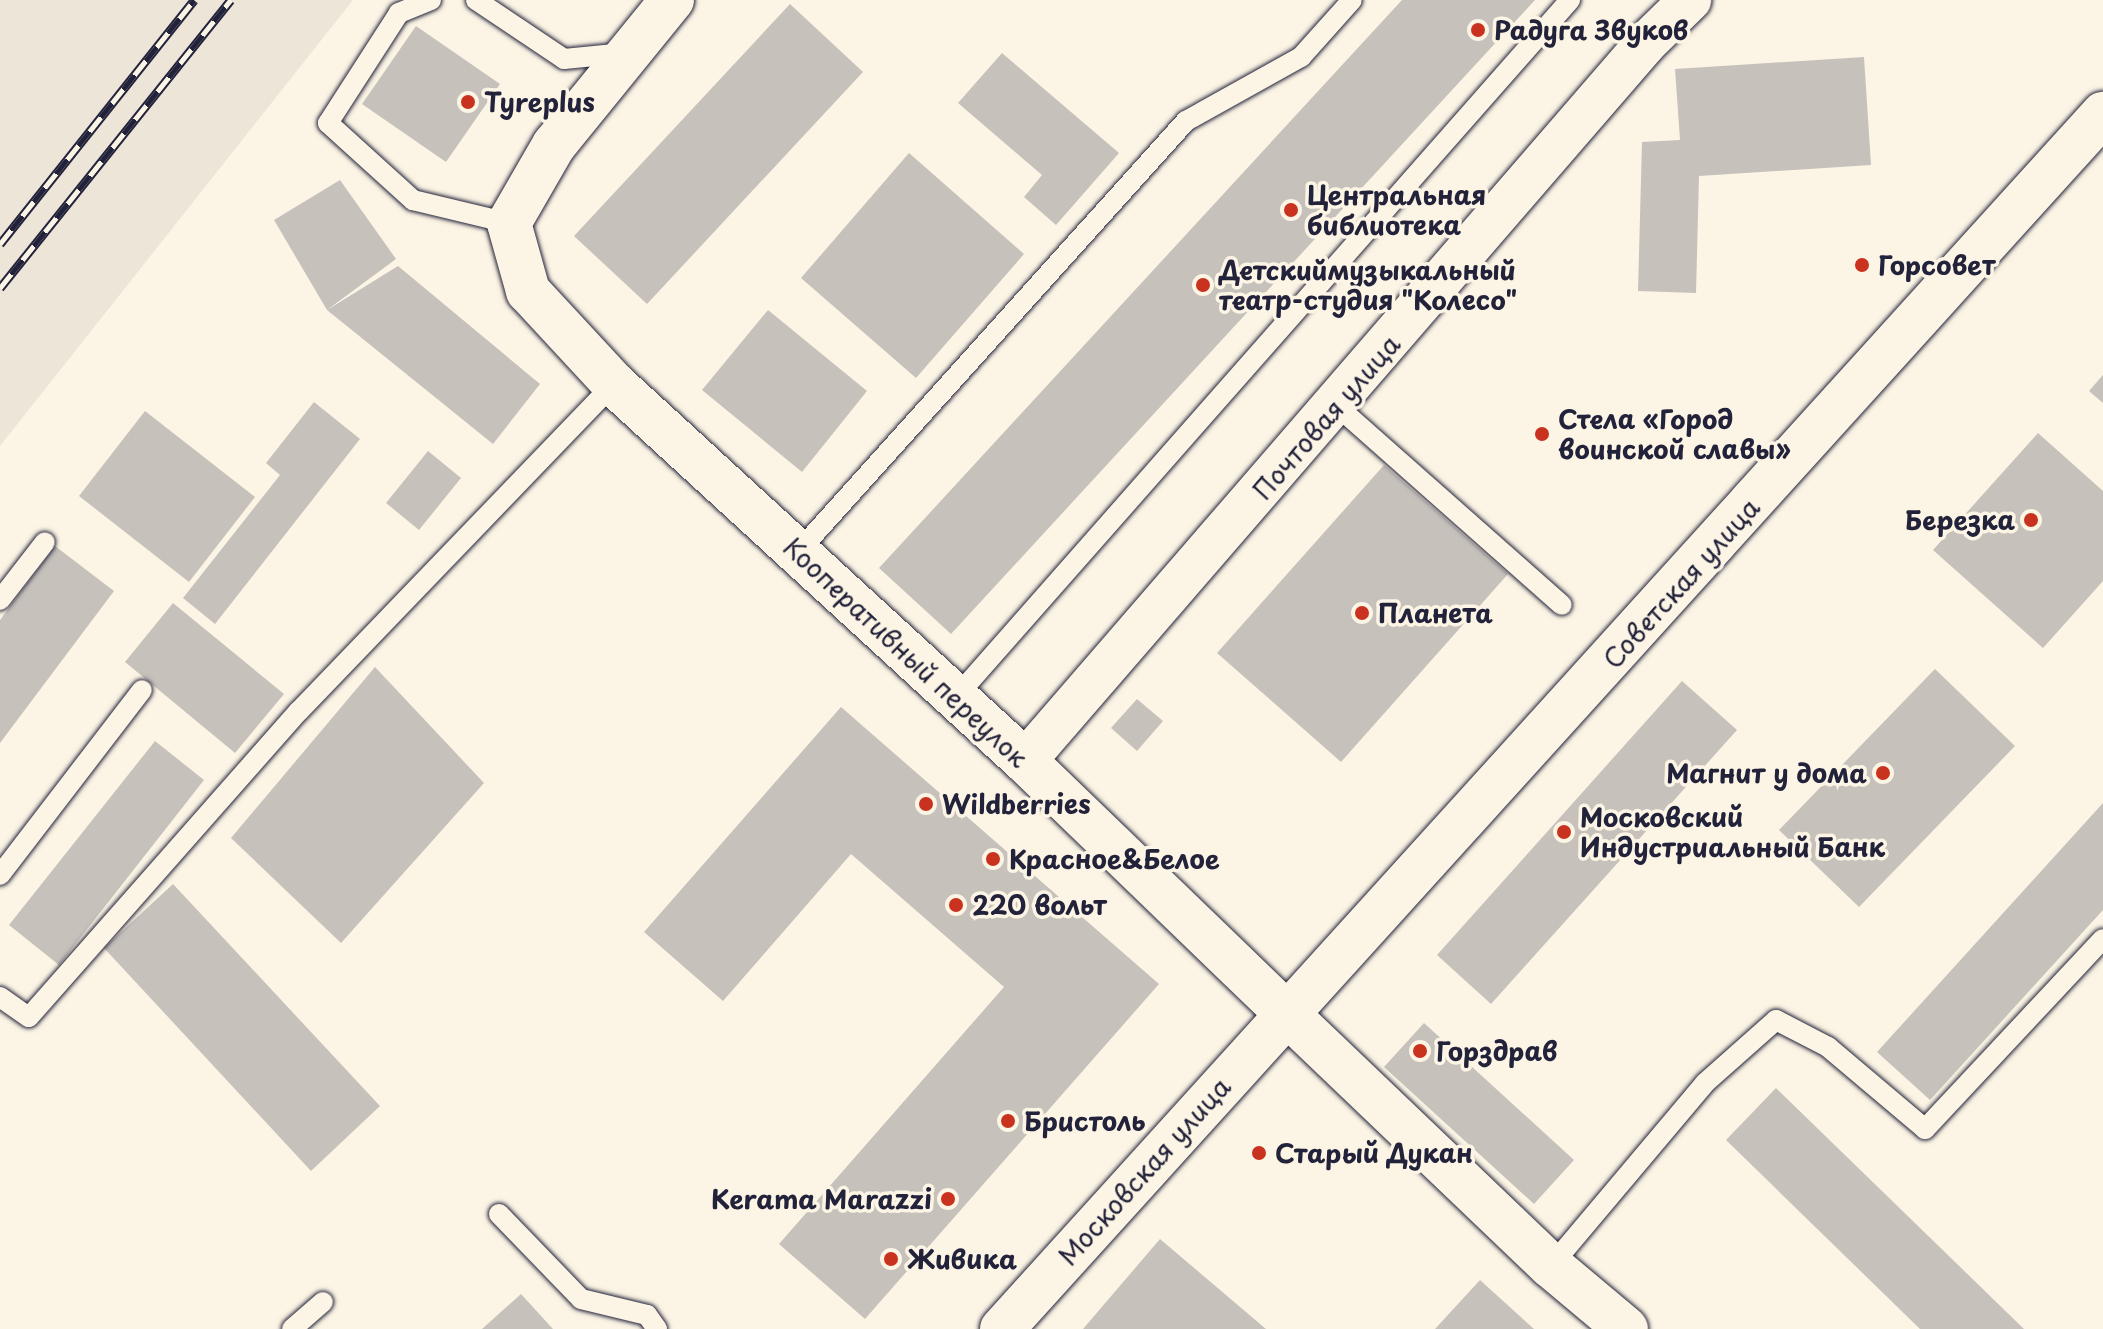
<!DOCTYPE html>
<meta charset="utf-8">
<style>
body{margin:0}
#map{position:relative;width:2103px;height:1329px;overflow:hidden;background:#fcf5e5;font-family:"Playpen Sans",sans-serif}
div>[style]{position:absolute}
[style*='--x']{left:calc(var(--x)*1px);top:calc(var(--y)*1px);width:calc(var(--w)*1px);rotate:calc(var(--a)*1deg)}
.built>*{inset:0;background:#ece5d8}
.building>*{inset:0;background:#c6c1bb}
.roads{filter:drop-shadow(0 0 2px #22223b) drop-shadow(0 0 2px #22223b)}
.service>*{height:20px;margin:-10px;padding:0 10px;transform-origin:10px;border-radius:10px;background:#fcf5e5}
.minor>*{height:42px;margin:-21px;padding:0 21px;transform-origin:21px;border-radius:21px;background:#fcf5e5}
.tertiary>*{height:44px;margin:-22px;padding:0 22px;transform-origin:22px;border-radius:22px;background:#fcf5e5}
.secondary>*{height:44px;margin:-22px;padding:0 22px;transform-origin:22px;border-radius:22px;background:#fcf5e5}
.rail>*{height:9px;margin-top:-4.5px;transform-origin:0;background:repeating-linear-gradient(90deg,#fcf5e5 0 18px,#22223b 0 36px);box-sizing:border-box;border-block:2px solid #22223b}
.dots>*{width:22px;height:22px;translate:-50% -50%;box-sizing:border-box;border:4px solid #fcf5e5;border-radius:50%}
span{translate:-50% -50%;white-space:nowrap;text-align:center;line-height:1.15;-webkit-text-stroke:7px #fcf5e5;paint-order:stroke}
.poi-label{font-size:26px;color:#22223b;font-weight:700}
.left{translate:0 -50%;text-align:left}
.right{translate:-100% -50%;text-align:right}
.street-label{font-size:26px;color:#22223b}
</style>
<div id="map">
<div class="built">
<div style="clip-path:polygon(0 0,353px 0,0 446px)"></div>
</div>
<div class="building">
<div style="clip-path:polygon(1402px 0,1535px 0,951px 634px,879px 568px)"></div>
<div style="clip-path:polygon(790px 4px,863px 72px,647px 304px,574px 236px)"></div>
<div style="clip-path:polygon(416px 26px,500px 84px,446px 162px,362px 104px)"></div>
<div style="clip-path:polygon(1002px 53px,1119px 153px,1056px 225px,1024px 197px,1042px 175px,958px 103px)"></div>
<div style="clip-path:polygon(1864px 57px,1871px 165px,1699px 176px,1696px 293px,1638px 291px,1642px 142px,1680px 140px,1675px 69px)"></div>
<div style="clip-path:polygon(909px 153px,1024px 254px,916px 378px,801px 278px)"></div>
<div style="clip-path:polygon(340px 180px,396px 259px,327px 310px,274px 220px)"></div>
<div style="clip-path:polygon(398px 266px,540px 384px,493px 444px,327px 310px)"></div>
<div style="clip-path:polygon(768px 310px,867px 391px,802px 472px,702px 390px)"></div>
<div style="clip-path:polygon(2103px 375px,2103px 403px,2089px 391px)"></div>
<div style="clip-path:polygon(314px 402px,360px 439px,215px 624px,183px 598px,280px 475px,266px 463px)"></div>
<div style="clip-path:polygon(145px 411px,255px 497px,189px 582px,79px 496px)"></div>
<div style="clip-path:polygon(2038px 433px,2103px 491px,2103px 581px,2043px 648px,1933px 550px)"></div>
<div style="clip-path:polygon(428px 451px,461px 478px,419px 530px,386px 503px)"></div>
<div style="clip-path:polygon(1384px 465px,1508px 574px,1341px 762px,1217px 653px)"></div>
<div style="clip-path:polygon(55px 546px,114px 591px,0 743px,0 620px)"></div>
<div style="clip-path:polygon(173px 603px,284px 694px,235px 753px,125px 662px)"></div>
<div style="clip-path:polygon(375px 667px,484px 783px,341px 943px,231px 838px)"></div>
<div style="clip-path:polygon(1935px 669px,2015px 746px,1859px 907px,1779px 830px)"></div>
<div style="clip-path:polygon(1682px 681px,1737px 730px,1491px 1004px,1437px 955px)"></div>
<div style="clip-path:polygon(1137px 699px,1163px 721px,1137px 751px,1111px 728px)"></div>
<div style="clip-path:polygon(841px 707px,1159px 984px,865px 1319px,779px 1244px,1004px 987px,851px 854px,723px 1001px,644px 932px)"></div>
<div style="clip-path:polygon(155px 741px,204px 780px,59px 965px,9px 925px)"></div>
<div style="clip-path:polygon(2103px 803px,2103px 910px,1930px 1100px,1877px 1052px)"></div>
<div style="clip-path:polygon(173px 884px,380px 1106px,311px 1171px,104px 948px)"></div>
<div style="clip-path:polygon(1424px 1023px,1574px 1160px,1534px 1204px,1384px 1067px)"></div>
<div style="clip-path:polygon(1776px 1088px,2024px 1329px,1920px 1329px,1726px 1140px)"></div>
<div style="clip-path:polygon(1160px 1239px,1266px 1329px,1083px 1329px)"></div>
<div style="clip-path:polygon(1480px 1280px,1534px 1329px,1435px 1329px)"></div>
<div style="clip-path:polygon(521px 1294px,553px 1329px,482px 1329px)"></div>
</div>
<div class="roads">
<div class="service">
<div style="--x:431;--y:0;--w:35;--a:158"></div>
<div style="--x:399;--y:13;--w:131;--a:122.8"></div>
<div style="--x:328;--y:123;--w:115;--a:42.2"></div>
<div style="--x:413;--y:200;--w:99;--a:13.5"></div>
<div style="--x:476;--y:0;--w:106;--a:33.8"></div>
<div style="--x:564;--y:59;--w:61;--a:-5.6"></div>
<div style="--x:1337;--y:406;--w:300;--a:41.5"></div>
<div style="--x:798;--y:552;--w:580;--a:-48.01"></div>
<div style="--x:1186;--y:121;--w:132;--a:-29.1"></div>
<div style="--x:1301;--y:57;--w:76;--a:-48.2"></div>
<div style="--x:0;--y:600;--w:73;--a:-52.2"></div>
<div style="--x:956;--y:697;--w:929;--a:-48.62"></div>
<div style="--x:0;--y:875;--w:233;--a:-52.5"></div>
<div style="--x:0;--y:997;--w:35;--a:35"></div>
<div style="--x:29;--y:1017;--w:408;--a:-48.6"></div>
<div style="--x:299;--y:711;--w:454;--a:-46.1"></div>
<div style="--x:499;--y:1214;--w:118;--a:46"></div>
<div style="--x:581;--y:1299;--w:68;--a:13.6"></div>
<div style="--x:647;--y:1315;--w:17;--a:54"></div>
<div style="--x:1551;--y:1266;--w:239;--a:-49.9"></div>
<div style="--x:1705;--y:1083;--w:95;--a:-41.6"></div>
<div style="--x:1776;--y:1020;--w:59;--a:27.4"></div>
<div style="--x:1828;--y:1047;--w:127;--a:40.2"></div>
<div style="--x:1925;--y:1129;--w:260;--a:-46.9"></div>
<div style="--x:292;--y:1329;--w:41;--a:-41.1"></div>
</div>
<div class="minor">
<div style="--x:1025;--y:761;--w:949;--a:-49.14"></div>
<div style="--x:1646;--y:43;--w:62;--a:-44.3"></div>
</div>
<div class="tertiary">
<div style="--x:1285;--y:1012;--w:368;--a:43.7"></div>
<div style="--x:1551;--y:1266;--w:98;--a:40"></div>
</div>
<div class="secondary">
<div style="--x:672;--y:0;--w:187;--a:129.1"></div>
<div style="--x:554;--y:145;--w:90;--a:120"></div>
<div style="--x:509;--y:223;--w:71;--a:74.4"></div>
<div style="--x:528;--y:291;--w:127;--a:47.2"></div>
<div style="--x:614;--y:384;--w:558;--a:42.53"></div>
<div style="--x:1025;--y:761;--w:361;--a:44"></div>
<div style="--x:1002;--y:1329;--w:1640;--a:-47.82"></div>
</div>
</div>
<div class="rail">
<div style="--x:0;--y:244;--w:312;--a:-51.5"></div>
<div style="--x:0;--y:288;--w:369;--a:-51.3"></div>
</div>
<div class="dots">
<div style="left:1478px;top:30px;background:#c8321e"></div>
<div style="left:468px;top:102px;background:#c8321e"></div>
<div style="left:1291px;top:210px;background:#c8321e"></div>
<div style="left:1862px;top:265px;background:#c8321e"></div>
<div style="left:1203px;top:285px;background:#c8321e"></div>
<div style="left:1542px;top:434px;background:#c8321e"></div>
<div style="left:2031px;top:520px;background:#c8321e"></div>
<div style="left:1362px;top:613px;background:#c8321e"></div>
<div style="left:1883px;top:773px;background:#c8321e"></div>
<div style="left:926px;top:804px;background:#c8321e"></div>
<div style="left:1564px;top:832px;background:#c8321e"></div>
<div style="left:993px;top:859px;background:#c8321e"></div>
<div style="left:956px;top:905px;background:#c8321e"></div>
<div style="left:1420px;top:1051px;background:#c8321e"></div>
<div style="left:1008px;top:1121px;background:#c8321e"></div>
<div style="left:1259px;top:1153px;background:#c8321e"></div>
<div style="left:948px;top:1199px;background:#c8321e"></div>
<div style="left:891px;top:1259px;background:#c8321e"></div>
</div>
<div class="poi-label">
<span class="left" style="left:1494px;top:30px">Радуга Звуков</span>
<span class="left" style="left:484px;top:102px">Tyreplus</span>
<span class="left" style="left:1307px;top:210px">Центральная<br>библиотека</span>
<span class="left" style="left:1878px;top:265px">Горсовет</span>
<span class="left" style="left:1219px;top:285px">Детскиймузыкальный<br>театр-студия "Колесо"</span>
<span class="left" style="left:1558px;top:434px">Стела «Город<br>воинской славы»</span>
<span class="right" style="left:2015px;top:520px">Березка</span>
<span class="left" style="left:1378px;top:613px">Планета</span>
<span class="right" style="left:1867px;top:773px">Магнит у дома</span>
<span class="left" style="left:942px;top:804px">Wildberries</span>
<span class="left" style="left:1580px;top:832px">Московский<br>Индустриальный Банк</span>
<span class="left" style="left:1009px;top:859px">Красное&amp;Белое</span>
<span class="left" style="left:972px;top:905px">220 вольт</span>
<span class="left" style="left:1436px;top:1051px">Горздрав</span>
<span class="left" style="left:1024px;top:1121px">Бристоль</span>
<span class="left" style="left:1275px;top:1153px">Старый Дукан</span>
<span class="right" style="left:932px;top:1199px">Kerama Marazzi</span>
<span class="left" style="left:907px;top:1259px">Живика</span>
</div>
<div class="street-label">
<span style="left:1326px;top:417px;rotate:-49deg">Почтовая улица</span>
<span style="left:1681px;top:583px;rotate:-48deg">Советская улица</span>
<span style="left:906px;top:652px;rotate:43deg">Кооперативный переулок</span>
<span style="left:1144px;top:1171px;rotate:-48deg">Московская улица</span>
</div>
</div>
